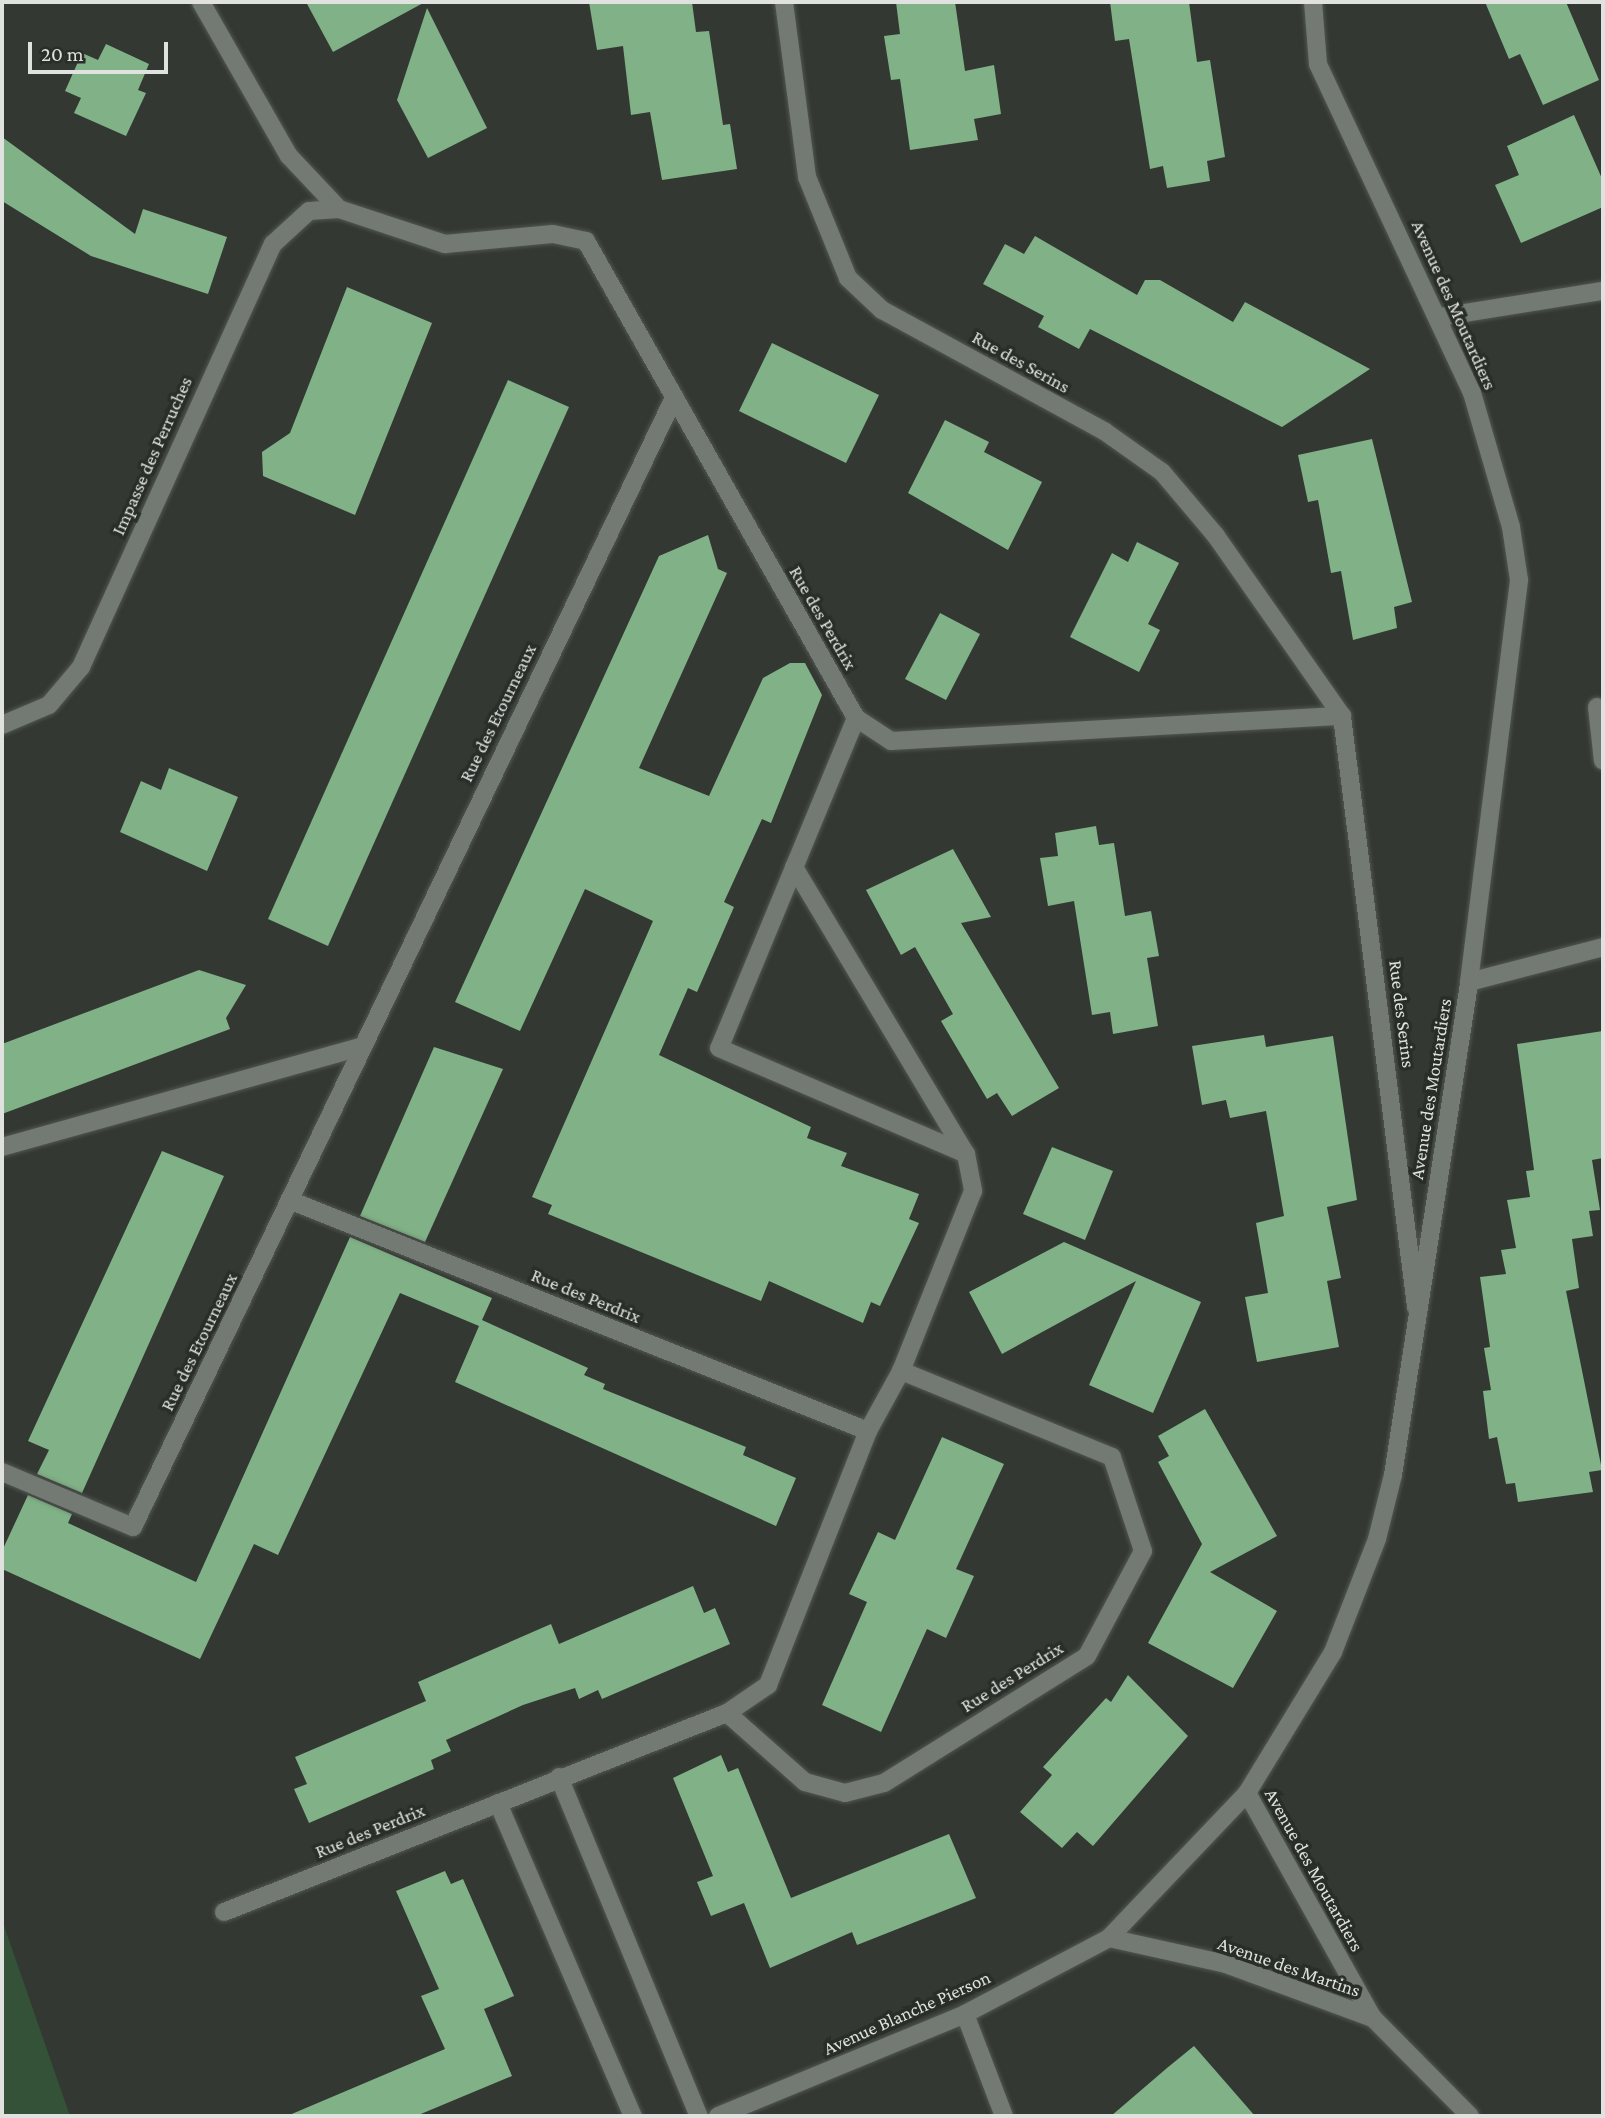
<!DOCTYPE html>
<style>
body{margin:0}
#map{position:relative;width:1605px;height:2118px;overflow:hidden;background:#333833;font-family:"Crimson Pro",serif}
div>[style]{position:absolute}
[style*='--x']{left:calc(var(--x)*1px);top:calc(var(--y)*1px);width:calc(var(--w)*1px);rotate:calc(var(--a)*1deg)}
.green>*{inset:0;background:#345238}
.building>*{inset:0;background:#81b187}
.roads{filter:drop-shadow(0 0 2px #525652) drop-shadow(0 0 2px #525652)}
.service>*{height:18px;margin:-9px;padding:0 9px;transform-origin:9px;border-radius:9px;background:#737973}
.minor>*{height:18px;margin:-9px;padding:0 9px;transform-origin:9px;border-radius:9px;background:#737973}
.tertiary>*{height:18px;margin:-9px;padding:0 9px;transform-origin:9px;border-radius:9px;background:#737973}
span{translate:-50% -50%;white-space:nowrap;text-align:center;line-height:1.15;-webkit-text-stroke:7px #292e29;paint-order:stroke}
.street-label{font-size:19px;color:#dfe2df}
.frame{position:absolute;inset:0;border:4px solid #dfe2df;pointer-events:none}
.scale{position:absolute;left:28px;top:42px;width:140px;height:32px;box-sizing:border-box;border:4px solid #dfe2df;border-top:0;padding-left:9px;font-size:21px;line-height:24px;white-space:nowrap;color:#dfe2df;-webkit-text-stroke:5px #292e29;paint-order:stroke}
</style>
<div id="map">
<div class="green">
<div style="clip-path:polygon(2px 1920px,10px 1943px,70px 2116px,2px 2116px)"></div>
</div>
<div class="building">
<div style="clip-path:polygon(306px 2px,425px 2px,333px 52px)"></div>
<div style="clip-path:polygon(589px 2px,692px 2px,696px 32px,709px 31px,723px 125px,730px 124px,737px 169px,662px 180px,650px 112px,631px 115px,623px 46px,597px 50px)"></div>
<div style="clip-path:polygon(896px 2px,955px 2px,965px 71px,994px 65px,1001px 114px,974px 119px,978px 140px,910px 150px,900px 79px,891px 80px,884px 36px,900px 34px)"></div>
<div style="clip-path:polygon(1110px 2px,1189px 2px,1197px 62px,1210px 60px,1225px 157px,1207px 161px,1210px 181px,1167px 188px,1163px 166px,1150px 169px,1129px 39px,1115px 41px)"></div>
<div style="clip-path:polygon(1485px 2px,1566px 2px,1599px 80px,1543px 105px,1520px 54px,1509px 59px)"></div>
<div style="clip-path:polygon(427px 8px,487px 128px,428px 158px,397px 100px)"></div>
<div style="clip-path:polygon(106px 44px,149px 64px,138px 90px,146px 93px,126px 136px,74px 113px,81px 98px,65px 91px,82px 53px,98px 60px)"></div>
<div style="clip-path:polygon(1574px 115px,1603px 181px,1603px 207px,1521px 243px,1495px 185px,1519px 175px,1507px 146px)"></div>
<div style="clip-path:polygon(2px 137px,135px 234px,143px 209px,227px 237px,208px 294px,91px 256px,2px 201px)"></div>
<div style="clip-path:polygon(1035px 236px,1137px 295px,1145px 280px,1160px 280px,1233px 322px,1245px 302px,1370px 369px,1282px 427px,1090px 329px,1079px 349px,1038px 327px,1044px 316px,983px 284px,1005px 244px,1024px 254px)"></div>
<div style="clip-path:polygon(347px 287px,432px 323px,355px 515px,263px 476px,262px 452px,290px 433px)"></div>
<div style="clip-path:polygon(772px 343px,879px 395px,846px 463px,739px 411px)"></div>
<div style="clip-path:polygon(508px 380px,569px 407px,328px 946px,268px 919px)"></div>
<div style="clip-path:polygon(945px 420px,989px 442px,984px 452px,1042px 482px,1008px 550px,908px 493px)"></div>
<div style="clip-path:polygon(1372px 439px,1412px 602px,1394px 607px,1397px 628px,1353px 640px,1341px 571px,1331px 573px,1318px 500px,1308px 502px,1298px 455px)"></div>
<div style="clip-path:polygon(708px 535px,718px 569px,727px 573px,639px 768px,709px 796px,763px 678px,790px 663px,805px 663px,822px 695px,771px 823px,762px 819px,724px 902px,734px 907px,697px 992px,688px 988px,659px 1055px,811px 1127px,807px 1138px,847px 1153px,841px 1166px,919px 1194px,909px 1219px,919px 1223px,880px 1306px,871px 1302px,863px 1323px,769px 1281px,761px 1301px,548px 1214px,552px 1205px,532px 1197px,653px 921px,585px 889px,520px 1031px,455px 1002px,659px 556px)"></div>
<div style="clip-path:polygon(1137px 542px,1179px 563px,1148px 624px,1160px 630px,1139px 672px,1070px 637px,1112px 553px,1128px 562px)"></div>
<div style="clip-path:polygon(940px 613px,980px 634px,946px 700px,905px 679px)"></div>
<div style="clip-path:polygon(169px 768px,238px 797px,207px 871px,120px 832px,141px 781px,161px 790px)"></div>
<div style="clip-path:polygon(1096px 826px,1099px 845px,1114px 843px,1125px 916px,1151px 911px,1159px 956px,1147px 958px,1158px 1026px,1113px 1034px,1110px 1012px,1092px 1015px,1074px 901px,1048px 906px,1040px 858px,1058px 856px,1055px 833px)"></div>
<div style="clip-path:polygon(953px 849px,991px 917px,961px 923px,1059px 1088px,1012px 1116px,997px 1093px,987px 1099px,941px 1021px,953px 1014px,915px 947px,901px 955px,866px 890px)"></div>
<div style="clip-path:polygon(199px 970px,246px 985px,226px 1018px,230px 1029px,2px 1114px,2px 1044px)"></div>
<div style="clip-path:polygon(1603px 1031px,1603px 1158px,1592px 1160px,1600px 1210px,1589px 1211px,1593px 1236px,1572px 1239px,1579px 1288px,1566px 1291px,1602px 1470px,1589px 1472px,1593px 1492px,1518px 1502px,1515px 1483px,1506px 1484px,1497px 1437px,1489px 1439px,1483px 1391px,1491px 1390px,1484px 1348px,1490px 1347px,1480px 1277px,1506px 1274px,1501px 1250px,1516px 1248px,1507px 1200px,1530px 1197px,1526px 1171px,1534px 1170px,1517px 1044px)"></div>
<div style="clip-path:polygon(1264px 1035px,1266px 1047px,1333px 1036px,1357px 1200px,1327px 1207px,1341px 1278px,1327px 1281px,1339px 1347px,1257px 1362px,1245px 1297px,1268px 1293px,1256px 1223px,1284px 1216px,1266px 1111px,1230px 1118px,1226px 1100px,1202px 1105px,1192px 1046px)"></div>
<div style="clip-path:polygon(434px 1047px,503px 1069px,425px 1242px,360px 1216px)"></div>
<div style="clip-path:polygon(1052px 1147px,1113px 1171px,1085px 1240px,1023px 1214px)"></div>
<div style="clip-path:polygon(162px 1151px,224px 1176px,82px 1493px,37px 1474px,49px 1450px,28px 1441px)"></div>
<div style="clip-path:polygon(350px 1237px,492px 1298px,482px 1320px,588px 1368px,584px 1375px,605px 1384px,603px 1389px,746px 1447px,743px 1455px,796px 1478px,776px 1526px,455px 1382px,479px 1326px,400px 1293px,278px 1555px,254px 1544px,200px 1659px,2px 1569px,2px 1551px,28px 1495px,72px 1514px,68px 1523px,196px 1582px)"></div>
<div style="clip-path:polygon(1064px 1242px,1201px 1302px,1153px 1413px,1089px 1385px,1136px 1281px,1002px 1354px,969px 1292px)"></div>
<div style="clip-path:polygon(1205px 1409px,1277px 1536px,1210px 1572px,1277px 1611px,1233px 1688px,1148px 1643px,1202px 1544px,1158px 1462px,1169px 1456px,1158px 1436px)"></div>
<div style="clip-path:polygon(942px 1437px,1004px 1464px,956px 1569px,974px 1576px,946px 1638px,927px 1629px,881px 1732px,822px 1705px,867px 1602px,849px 1594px,878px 1532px,895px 1540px)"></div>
<div style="clip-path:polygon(693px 1586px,704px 1613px,715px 1608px,730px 1644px,602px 1699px,598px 1690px,579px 1699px,575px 1688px,523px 1705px,446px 1740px,451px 1751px,431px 1760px,434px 1769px,309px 1823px,294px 1789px,307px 1784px,295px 1757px,426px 1701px,418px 1682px,551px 1624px,559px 1644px)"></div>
<div style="clip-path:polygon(1128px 1675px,1188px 1736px,1093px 1846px,1077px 1832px,1062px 1848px,1020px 1812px,1052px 1775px,1043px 1767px,1106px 1698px,1111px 1702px)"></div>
<div style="clip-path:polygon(721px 1755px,728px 1772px,738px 1768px,791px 1898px,949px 1834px,976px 1898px,857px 1945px,852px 1932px,770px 1968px,744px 1903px,711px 1916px,697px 1882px,713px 1876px,673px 1778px)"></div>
<div style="clip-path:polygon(445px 1871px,451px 1884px,463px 1879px,514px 1996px,484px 2009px,512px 2076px,416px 2116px,287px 2116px,445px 2049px,421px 1996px,439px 1989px,396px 1891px)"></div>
<div style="clip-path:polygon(1194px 2046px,1255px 2116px,1111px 2116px,1167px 2068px)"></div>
</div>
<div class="roads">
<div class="service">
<div style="--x:1597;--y:707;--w:54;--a:83.7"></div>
</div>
<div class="minor">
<div style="--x:201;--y:2;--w:177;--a:60.3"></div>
<div style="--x:289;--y:156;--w:73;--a:46.7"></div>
<div style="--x:784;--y:2;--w:177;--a:82.5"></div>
<div style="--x:807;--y:177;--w:109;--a:67.9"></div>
<div style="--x:848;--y:278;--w:47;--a:43.3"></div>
<div style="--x:882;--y:310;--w:253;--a:28.6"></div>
<div style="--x:1104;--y:431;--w:71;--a:35.3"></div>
<div style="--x:1162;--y:472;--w:84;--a:49.8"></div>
<div style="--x:1216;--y:536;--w:220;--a:55"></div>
<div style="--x:1342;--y:716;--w:596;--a:82.86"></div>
<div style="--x:1440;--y:317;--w:165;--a:-9.1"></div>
<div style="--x:856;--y:718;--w:357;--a:112.5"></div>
<div style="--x:719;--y:1048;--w:269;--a:23.2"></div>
<div style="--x:966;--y:1154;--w:38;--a:79"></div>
<div style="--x:973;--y:1191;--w:194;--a:111.8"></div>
<div style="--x:901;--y:1371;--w:68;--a:118.8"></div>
<div style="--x:2;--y:725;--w:51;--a:-23.1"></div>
<div style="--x:49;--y:705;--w:50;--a:-49.9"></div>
<div style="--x:81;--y:667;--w:465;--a:-65.6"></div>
<div style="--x:273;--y:244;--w:49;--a:-42.5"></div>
<div style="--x:309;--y:211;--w:30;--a:-4"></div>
<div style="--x:339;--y:209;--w:112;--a:18.3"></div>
<div style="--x:445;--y:244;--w:108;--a:-5.3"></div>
<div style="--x:553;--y:234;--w:34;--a:12"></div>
<div style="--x:586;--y:241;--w:548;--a:60.49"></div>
<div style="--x:856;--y:718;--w:42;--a:33.3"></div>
<div style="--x:891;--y:741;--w:452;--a:-3.2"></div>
<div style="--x:794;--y:867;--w:335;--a:59.1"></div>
<div style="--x:1469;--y:982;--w:138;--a:-14.6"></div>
<div style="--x:2;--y:1147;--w:375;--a:-15.6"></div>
<div style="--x:2;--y:1472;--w:142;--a:22.8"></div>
<div style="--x:133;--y:1527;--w:1250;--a:-64.4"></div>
<div style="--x:727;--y:1713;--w:104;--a:41.5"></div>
<div style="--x:805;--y:1782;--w:41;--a:15.4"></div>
<div style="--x:845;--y:1793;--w:40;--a:-14.4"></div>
<div style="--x:884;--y:1783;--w:239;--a:-32"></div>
<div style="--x:1087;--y:1656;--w:119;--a:-61.9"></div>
<div style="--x:1143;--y:1551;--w:99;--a:-108.3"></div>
<div style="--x:1112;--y:1457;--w:228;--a:-157.8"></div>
<div style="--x:559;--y:1777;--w:367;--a:67.6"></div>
<div style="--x:498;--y:1803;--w:341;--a:66.7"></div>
<div style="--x:224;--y:1912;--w:541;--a:-21.59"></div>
<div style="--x:727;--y:1713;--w:50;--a:-34.3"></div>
<div style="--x:768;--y:1685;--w:273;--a:-68.5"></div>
<div style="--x:868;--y:1431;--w:623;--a:-158.25"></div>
<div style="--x:965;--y:2014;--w:109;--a:69.1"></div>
</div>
<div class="tertiary">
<div style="--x:1247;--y:1793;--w:258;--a:60.8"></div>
<div style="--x:1373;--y:2018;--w:138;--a:45.3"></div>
<div style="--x:1109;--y:1938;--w:120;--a:12.5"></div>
<div style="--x:1226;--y:1964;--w:157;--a:20.2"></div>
<div style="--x:718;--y:2116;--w:267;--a:-22.4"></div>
<div style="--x:965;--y:2014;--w:163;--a:-27.8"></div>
<div style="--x:1109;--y:1938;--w:200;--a:-46.4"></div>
<div style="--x:1247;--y:1793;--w:165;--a:-58.6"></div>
<div style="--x:1333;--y:1652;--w:121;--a:-68.7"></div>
<div style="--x:1377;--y:1539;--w:66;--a:-76"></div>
<div style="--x:1393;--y:1475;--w:499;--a:-81.2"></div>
<div style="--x:1469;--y:982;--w:405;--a:-82.9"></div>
<div style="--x:1519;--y:580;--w:54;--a:-98.6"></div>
<div style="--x:1511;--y:527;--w:140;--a:-106.2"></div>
<div style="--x:1472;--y:393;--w:363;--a:-115.1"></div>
<div style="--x:1318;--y:64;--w:62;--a:-94.6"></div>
</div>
</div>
<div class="street-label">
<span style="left:1454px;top:305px;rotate:66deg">Avenue des Moutardiers</span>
<span style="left:1021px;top:362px;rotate:29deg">Rue des Serins</span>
<span style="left:152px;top:456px;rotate:-66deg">Impasse des Perruches</span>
<span style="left:823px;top:618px;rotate:60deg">Rue des Perdrix</span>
<span style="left:498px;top:713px;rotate:-64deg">Rue des Etourneaux</span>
<span style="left:1402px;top:1014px;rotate:83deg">Rue des Serins</span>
<span style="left:1431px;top:1089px;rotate:-81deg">Avenue des Moutardiers</span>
<span style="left:586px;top:1296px;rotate:22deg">Rue des Perdrix</span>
<span style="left:199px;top:1342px;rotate:-64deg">Rue des Etourneaux</span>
<span style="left:1012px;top:1677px;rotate:-32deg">Rue des Perdrix</span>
<span style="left:370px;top:1831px;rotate:-22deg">Rue des Perdrix</span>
<span style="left:1314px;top:1870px;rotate:61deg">Avenue des Moutardiers</span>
<span style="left:1289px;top:1967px;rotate:19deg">Avenue des Martins</span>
<span style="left:907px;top:2013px;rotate:-24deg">Avenue Blanche Pierson</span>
</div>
<div class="frame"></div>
<div class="scale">20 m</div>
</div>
